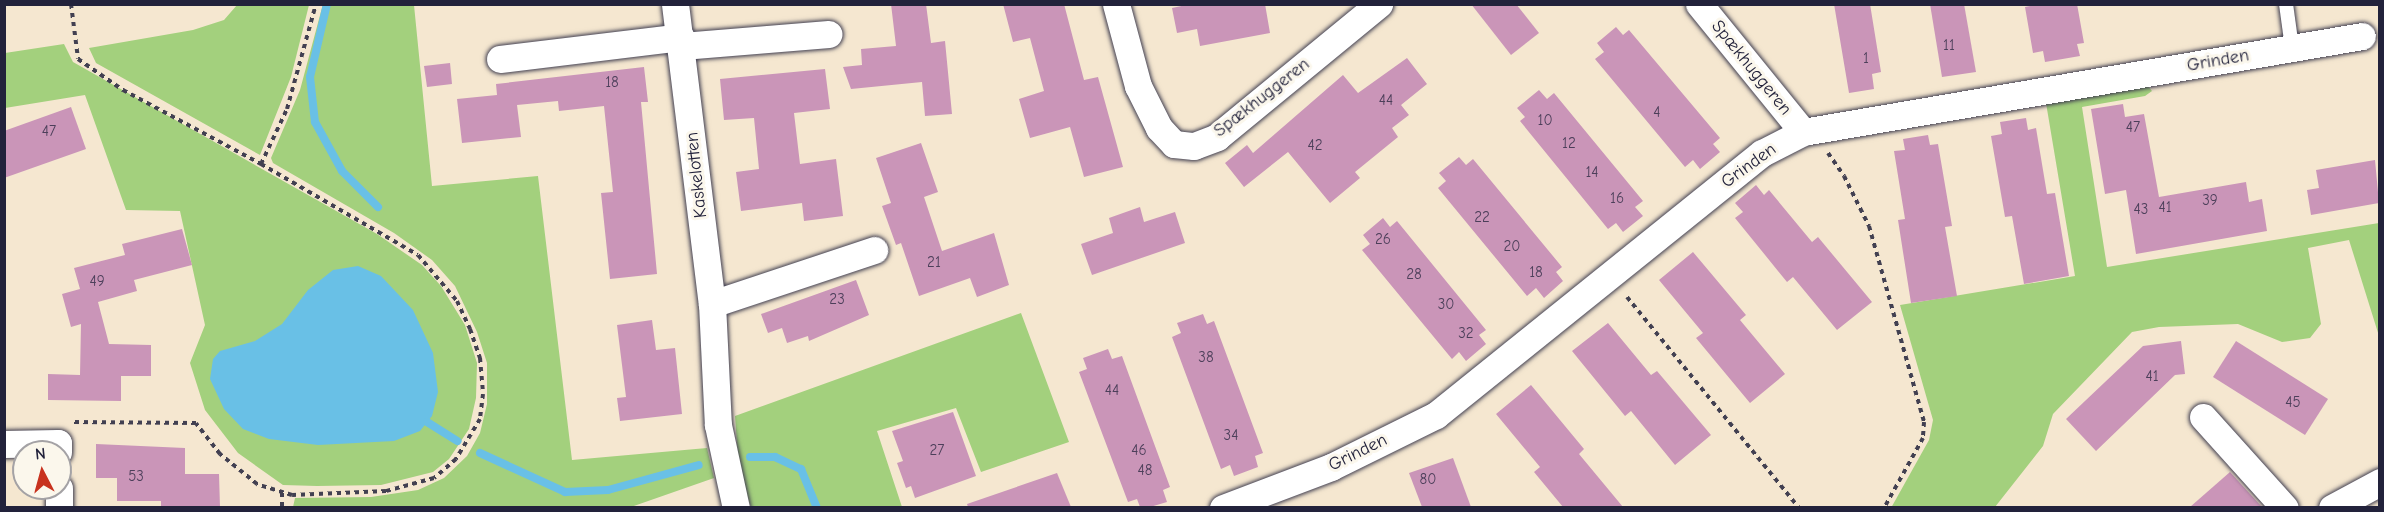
<!DOCTYPE html>
<meta charset="utf-8">
<style>
body{margin:0}
#map{position:relative;width:2384px;height:512px;overflow:hidden;background:#f5e7d0;font-family:"Comic Neue",sans-serif}
div>[style]{position:absolute}
[style*='--x']{left:calc(var(--x)*1px);top:calc(var(--y)*1px);width:calc(var(--w)*1px);rotate:calc(var(--a)*1deg)}
.green>*{inset:0;background:#a3d07d}
.water>*{inset:0;background:#69c0e6}
.stream>*{height:8px;margin:-4px;padding:0 4px;transform-origin:4px;border-radius:4px;background:#69c0e6}
.building>*{inset:0;background:#ca95b8}
.path>*{height:4px;margin-top:-2px;transform-origin:0;background:repeating-linear-gradient(90deg,#424051 0 4.5px,transparent 0 9px)}
.roads{filter:drop-shadow(0 0 2px #424051) drop-shadow(0 0 2px #424051)}
.service>*{height:14px;margin:-7px;padding:0 7px;transform-origin:7px;border-radius:7px;background:#fff}
.minor>*{height:27px;margin:-13.5px;padding:0 13.5px;transform-origin:13.5px;border-radius:13.5px;background:#fff}
span{translate:-50% -50%;white-space:nowrap;text-align:center;line-height:1.15;-webkit-text-stroke:6px #fbf7ec;paint-order:stroke}
.number-label{font-size:15px;color:#4c3f5a}
.number-label span{-webkit-text-stroke-width:0}
.street-label{font-size:18px;color:#22223b}
.frame{position:absolute;inset:0;border:6px solid #22223b;pointer-events:none}
.north{position:absolute;left:12px;top:440px;width:60px;height:60px;box-sizing:border-box;background:#fbf7ec;border:2px solid #a4a2a5;border-radius:50%;rotate:354deg;font-size:16px;font-weight:700;line-height:24px;text-align:center;color:#22223b}
.north::after{content:'';display:block;margin:auto;width:21px;height:27px;background:#c8321e;clip-path:polygon(50% 0,100% 100%,50% 72%,0 100%)}
</style>
<div id="map">
<div class="green">
<div style="clip-path:polygon(323px 4px,414px 5px,432px 186px,538px 176px,572px 460px,707px 448px,714px 478px,631px 507px,293px 507px,295px 498px,371px 497px,418px 490px,444px 478px,467px 456px,480px 433px,487px 404px,487px 363px,477px 332px,455px 286px,432px 260px,394px 233px,273px 163px,271px 158px,300px 90px)"></div>
<div style="clip-path:polygon(237px 5px,309px 5px,291px 77px,260px 155px,96px 63px,89px 48px,193px 30px,224px 20px)"></div>
<div style="clip-path:polygon(64px 44px,73px 62px,377px 234px,422px 265px,441px 286px,465px 325px,477px 363px,476px 398px,469px 429px,449px 459px,433px 472px,381px 485px,317px 486px,283px 485px,238px 453px,205px 410px,190px 363px,205px 325px,180px 211px,126px 210px,85px 95px,5px 108px,5px 53px)"></div>
<div style="clip-path:polygon(2147px 85px,2152px 91px,2145px 96px,2082px 107px,2107px 267px,2379px 223px,2379px 336px,2349px 240px,2308px 248px,2321px 324px,2310px 338px,2282px 342px,2238px 324px,2159px 327px,2132px 332px,2053px 414px,2043px 446px,1995px 507px,1891px 508px,1929px 440px,1933px 420px,1900px 305px,2075px 276px,2046px 103px)"></div>
<div style="clip-path:polygon(1021px 313px,1069px 442px,981px 472px,956px 408px,877px 431px,902px 507px,751px 507px,739px 472px,735px 416px)"></div>
</div>
<div class="water">
<div style="clip-path:polygon(358px 266px,381px 276px,413px 310px,433px 353px,438px 392px,432px 416px,420px 431px,394px 441px,318px 445px,269px 439px,243px 429px,224px 409px,210px 379px,213px 359px,220px 351px,255px 341px,282px 324px,308px 290px,333px 270px)"></div>
</div>
<div class="stream">
<div style="--x:327;--y:4;--w:75;--a:103.1"></div>
<div style="--x:310;--y:77;--w:45;--a:83.7"></div>
<div style="--x:315;--y:122;--w:56;--a:61.1"></div>
<div style="--x:342;--y:171;--w:51;--a:45"></div>
<div style="--x:427;--y:422;--w:36;--a:32"></div>
<div style="--x:480;--y:453;--w:94;--a:24.6"></div>
<div style="--x:565;--y:492;--w:43;--a:-2.7"></div>
<div style="--x:608;--y:490;--w:94;--a:-15.4"></div>
<div style="--x:750;--y:457;--w:25;--a:0"></div>
<div style="--x:775;--y:457;--w:29;--a:25"></div>
<div style="--x:801;--y:469;--w:42;--a:67.7"></div>
</div>
<div class="building">
<div style="clip-path:polygon(891px 4px,926px 4px,931px 43px,945px 41px,952px 114px,925px 116px,922px 82px,851px 89px,843px 67px,862px 65px,861px 49px,896px 46px)"></div>
<div style="clip-path:polygon(1003px 4px,1064px 4px,1084px 80px,1098px 77px,1123px 167px,1084px 177px,1070px 127px,1030px 138px,1019px 99px,1044px 91px,1030px 38px,1013px 42px)"></div>
<div style="clip-path:polygon(1191px 4px,1265px 4px,1270px 33px,1200px 46px,1197px 29px,1177px 33px,1172px 8px)"></div>
<div style="clip-path:polygon(1471px 4px,1516px 4px,1539px 33px,1511px 55px)"></div>
<div style="clip-path:polygon(1834px 4px,1870px 4px,1881px 72px,1872px 74px,1874px 89px,1849px 93px)"></div>
<div style="clip-path:polygon(1930px 4px,1964px 4px,1976px 72px,1942px 77px)"></div>
<div style="clip-path:polygon(2040px 4px,2077px 4px,2084px 43px,2077px 44px,2080px 56px,2045px 62px,2043px 51px,2033px 53px,2025px 7px)"></div>
<div style="clip-path:polygon(1616px 27px,1623px 35px,1629px 30px,1720px 138px,1713px 144px,1720px 152px,1700px 169px,1693px 160px,1685px 167px,1595px 59px,1604px 52px,1597px 43px)"></div>
<div style="clip-path:polygon(1407px 58px,1427px 84px,1401px 105px,1409px 115px,1392px 128px,1398px 137px,1355px 172px,1360px 178px,1330px 203px,1288px 152px,1244px 187px,1225px 163px,1247px 145px,1253px 153px,1343px 75px,1358px 93px)"></div>
<div style="clip-path:polygon(450px 63px,452px 84px,427px 87px,424px 66px)"></div>
<div style="clip-path:polygon(644px 67px,648px 102px,641px 102px,657px 274px,610px 279px,601px 193px,613px 192px,604px 106px,559px 111px,558px 101px,517px 105px,521px 137px,462px 143px,457px 99px,497px 95px,496px 84px)"></div>
<div style="clip-path:polygon(825px 69px,830px 109px,794px 113px,800px 164px,836px 159px,843px 216px,804px 221px,802px 203px,741px 211px,736px 172px,759px 169px,754px 118px,724px 120px,720px 79px)"></div>
<div style="clip-path:polygon(1539px 90px,1547px 99px,1554px 93px,1643px 201px,1635px 207px,1643px 216px,1623px 232px,1616px 223px,1608px 229px,1520px 121px,1525px 117px,1517px 108px)"></div>
<div style="clip-path:polygon(2123px 104px,2125px 117px,2144px 114px,2159px 197px,2246px 182px,2249px 202px,2262px 199px,2267px 231px,2136px 254px,2126px 190px,2105px 194px,2091px 109px)"></div>
<div style="clip-path:polygon(71px 107px,86px 149px,4px 178px,4px 131px)"></div>
<div style="clip-path:polygon(2026px 118px,2028px 130px,2036px 128px,2047px 194px,2055px 193px,2069px 276px,2024px 284px,2012px 216px,2005px 217px,1991px 136px,2002px 134px,2000px 122px)"></div>
<div style="clip-path:polygon(1928px 135px,1930px 145px,1938px 144px,1952px 226px,1945px 227px,1957px 296px,1911px 303px,1898px 220px,1905px 219px,1894px 151px,1905px 150px,1903px 139px)"></div>
<div style="clip-path:polygon(921px 143px,938px 192px,924px 197px,942px 251px,994px 233px,1009px 285px,977px 297px,970px 278px,919px 296px,901px 243px,896px 245px,882px 206px,891px 203px,876px 158px)"></div>
<div style="clip-path:polygon(1459px 157px,1466px 165px,1473px 159px,1562px 267px,1556px 272px,1563px 281px,1544px 298px,1536px 288px,1527px 296px,1438px 188px,1446px 181px,1439px 173px)"></div>
<div style="clip-path:polygon(2375px 160px,2379px 203px,2311px 215px,2307px 190px,2319px 188px,2316px 170px)"></div>
<div style="clip-path:polygon(1756px 185px,1764px 195px,1769px 190px,1812px 242px,1818px 237px,1872px 302px,1837px 330px,1793px 277px,1787px 282px,1735px 218px,1743px 212px,1735px 203px)"></div>
<div style="clip-path:polygon(1140px 207px,1144px 222px,1175px 212px,1185px 243px,1092px 275px,1081px 244px,1113px 233px,1109px 218px)"></div>
<div style="clip-path:polygon(1383px 218px,1390px 227px,1397px 221px,1486px 330px,1479px 335px,1486px 344px,1466px 361px,1459px 352px,1452px 359px,1362px 250px,1370px 244px,1363px 235px)"></div>
<div style="clip-path:polygon(182px 229px,192px 265px,134px 280px,137px 291px,98px 302px,109px 344px,151px 345px,151px 376px,121px 376px,121px 401px,48px 400px,48px 374px,80px 375px,81px 324px,71px 327px,62px 294px,80px 289px,74px 268px,125px 255px,122px 244px)"></div>
<div style="clip-path:polygon(1693px 252px,1746px 315px,1740px 320px,1785px 374px,1750px 403px,1696px 338px,1703px 333px,1659px 280px)"></div>
<div style="clip-path:polygon(856px 280px,869px 315px,809px 341px,808px 336px,787px 343px,782px 328px,768px 333px,761px 314px)"></div>
<div style="clip-path:polygon(1203px 314px,1207px 324px,1214px 321px,1263px 453px,1255px 456px,1258px 467px,1234px 476px,1230px 465px,1221px 469px,1172px 337px,1181px 333px,1177px 323px)"></div>
<div style="clip-path:polygon(652px 320px,656px 350px,675px 348px,682px 414px,620px 421px,617px 398px,626px 397px,617px 325px)"></div>
<div style="clip-path:polygon(1608px 323px,1651px 375px,1657px 371px,1711px 435px,1675px 465px,1631px 411px,1625px 416px,1572px 351px)"></div>
<div style="clip-path:polygon(2181px 341px,2185px 374px,2175px 375px,2096px 451px,2066px 419px,2143px 346px)"></div>
<div style="clip-path:polygon(2236px 341px,2328px 399px,2305px 435px,2213px 377px)"></div>
<div style="clip-path:polygon(1108px 349px,1112px 359px,1122px 356px,1170px 487px,1163px 490px,1167px 502px,1150px 507px,1140px 507px,1137px 499px,1128px 502px,1079px 372px,1087px 369px,1083px 358px)"></div>
<div style="clip-path:polygon(1531px 385px,1584px 449px,1579px 454px,1623px 507px,1563px 507px,1534px 472px,1540px 467px,1496px 414px)"></div>
<div style="clip-path:polygon(953px 412px,976px 476px,915px 498px,911px 486px,906px 488px,897px 463px,903px 461px,892px 431px)"></div>
<div style="clip-path:polygon(96px 444px,185px 448px,185px 474px,219px 474px,220px 507px,161px 507px,161px 501px,117px 501px,117px 478px,96px 478px)"></div>
<div style="clip-path:polygon(1453px 458px,1471px 507px,1422px 507px,1409px 473px)"></div>
<div style="clip-path:polygon(2230px 472px,2262px 507px,2190px 507px)"></div>
<div style="clip-path:polygon(1057px 473px,1071px 507px,968px 507px,967px 504px)"></div>
</div>
<div class="path">
<div style="--x:71;--y:4;--w:55;--a:82.7"></div>
<div style="--x:78;--y:59;--w:55;--a:34.6"></div>
<div style="--x:123;--y:90;--w:157;--a:28.2"></div>
<div style="--x:261;--y:164;--w:181;--a:30.1"></div>
<div style="--x:418;--y:255;--w:60;--a:49.7"></div>
<div style="--x:457;--y:301;--w:31;--a:65"></div>
<div style="--x:470;--y:329;--w:31;--a:71"></div>
<div style="--x:480;--y:358;--w:36;--a:85"></div>
<div style="--x:483;--y:394;--w:25;--a:97"></div>
<div style="--x:480;--y:419;--w:47;--a:121"></div>
<div style="--x:456;--y:459;--w:29;--a:139"></div>
<div style="--x:434;--y:478;--w:50;--a:164.8"></div>
<div style="--x:386;--y:491;--w:94;--a:177.6"></div>
<div style="--x:292;--y:495;--w:37;--a:-163"></div>
<div style="--x:257;--y:484;--w:48;--a:-141"></div>
<div style="--x:220;--y:454;--w:39;--a:-128"></div>
<div style="--x:196;--y:423;--w:122;--a:-179.5"></div>
<div style="--x:1828;--y:153;--w:28;--a:55"></div>
<div style="--x:1844;--y:176;--w:56;--a:63.4"></div>
<div style="--x:1869;--y:226;--w:204;--a:74.3"></div>
<div style="--x:1924;--y:422;--w:16;--a:94"></div>
<div style="--x:1923;--y:438;--w:80;--a:119.1"></div>
<div style="--x:261;--y:164;--w:61;--a:-64.7"></div>
<div style="--x:287;--y:109;--w:109;--a:-74.6"></div>
<div style="--x:1627;--y:297;--w:272;--a:50.8"></div>
<div style="--x:282;--y:493;--w:15;--a:90"></div>
</div>
<div class="roads">
<div class="service">
<div style="--x:2286;--y:4;--w:44;--a:82.2"></div>
</div>
<div class="minor">
<div style="--x:675;--y:4;--w:302;--a:83"></div>
<div style="--x:712;--y:304;--w:121;--a:87.2"></div>
<div style="--x:718;--y:425;--w:85;--a:77.8"></div>
<div style="--x:1116;--y:4;--w:85;--a:75"></div>
<div style="--x:1138;--y:86;--w:47;--a:63.4"></div>
<div style="--x:1159;--y:128;--w:22;--a:47"></div>
<div style="--x:1174;--y:144;--w:20;--a:6"></div>
<div style="--x:1194;--y:146;--w:25;--a:-21"></div>
<div style="--x:1217;--y:137;--w:210;--a:-39.4"></div>
<div style="--x:1699;--y:4;--w:165;--a:50.9"></div>
<div style="--x:682;--y:46;--w:147;--a:-4.7"></div>
<div style="--x:500;--y:59;--w:182;--a:-6.9"></div>
<div style="--x:712;--y:304;--w:171;--a:-18.4"></div>
<div style="--x:2203;--y:417;--w:122;--a:48"></div>
<div style="--x:4;--y:444;--w:54;--a:-1.1"></div>
<div style="--x:58;--y:443;--w:9;--a:90"></div>
<div style="--x:59;--y:488;--w:20;--a:90"></div>
<div style="--x:1223;--y:508;--w:116;--a:-20.8"></div>
<div style="--x:1331;--y:467;--w:117;--a:-26.3"></div>
<div style="--x:1436;--y:415;--w:418;--a:-38.8"></div>
<div style="--x:1762;--y:153;--w:46;--a:-27.1"></div>
<div style="--x:1803;--y:132;--w:567;--a:-9.74"></div>
<div style="--x:2332;--y:508;--w:55;--a:-28.4"></div>
</div>
</div>
<div class="number-label">
<span style="left:1949px;top:46px">11</span>
<span style="left:1866px;top:59px">1</span>
<span style="left:612px;top:83px">18</span>
<span style="left:1386px;top:101px">44</span>
<span style="left:1657px;top:113px">4</span>
<span style="left:1545px;top:121px">10</span>
<span style="left:2133px;top:128px">47</span>
<span style="left:49px;top:132px">47</span>
<span style="left:1569px;top:144px">12</span>
<span style="left:1315px;top:146px">42</span>
<span style="left:1592px;top:173px">14</span>
<span style="left:1617px;top:199px">16</span>
<span style="left:2210px;top:201px">39</span>
<span style="left:2165px;top:208px">41</span>
<span style="left:2141px;top:210px">43</span>
<span style="left:1482px;top:218px">22</span>
<span style="left:1383px;top:240px">26</span>
<span style="left:1512px;top:247px">20</span>
<span style="left:934px;top:263px">21</span>
<span style="left:1536px;top:273px">18</span>
<span style="left:1414px;top:275px">28</span>
<span style="left:97px;top:282px">49</span>
<span style="left:837px;top:300px">23</span>
<span style="left:1446px;top:305px">30</span>
<span style="left:1466px;top:334px">32</span>
<span style="left:1206px;top:358px">38</span>
<span style="left:2152px;top:377px">41</span>
<span style="left:1112px;top:391px">44</span>
<span style="left:2293px;top:403px">45</span>
<span style="left:1231px;top:436px">34</span>
<span style="left:937px;top:451px">27</span>
<span style="left:1139px;top:451px">46</span>
<span style="left:1145px;top:471px">48</span>
<span style="left:136px;top:477px">53</span>
<span style="left:1428px;top:480px">80</span>
</div>
<div class="street-label">
<span style="left:2218px;top:61px;rotate:-10deg">Grinden</span>
<span style="left:1751px;top:68px;rotate:51deg">Spækhuggeren</span>
<span style="left:1262px;top:98px;rotate:-38deg">Spækhuggeren</span>
<span style="left:1749px;top:166px;rotate:-36deg">Grinden</span>
<span style="left:697px;top:175px;rotate:-96deg">Kaskelotten</span>
<span style="left:1358px;top:453px;rotate:-26deg">Grinden</span>
</div>
<div class="frame"></div>
<div class="north">N</div>
</div>
